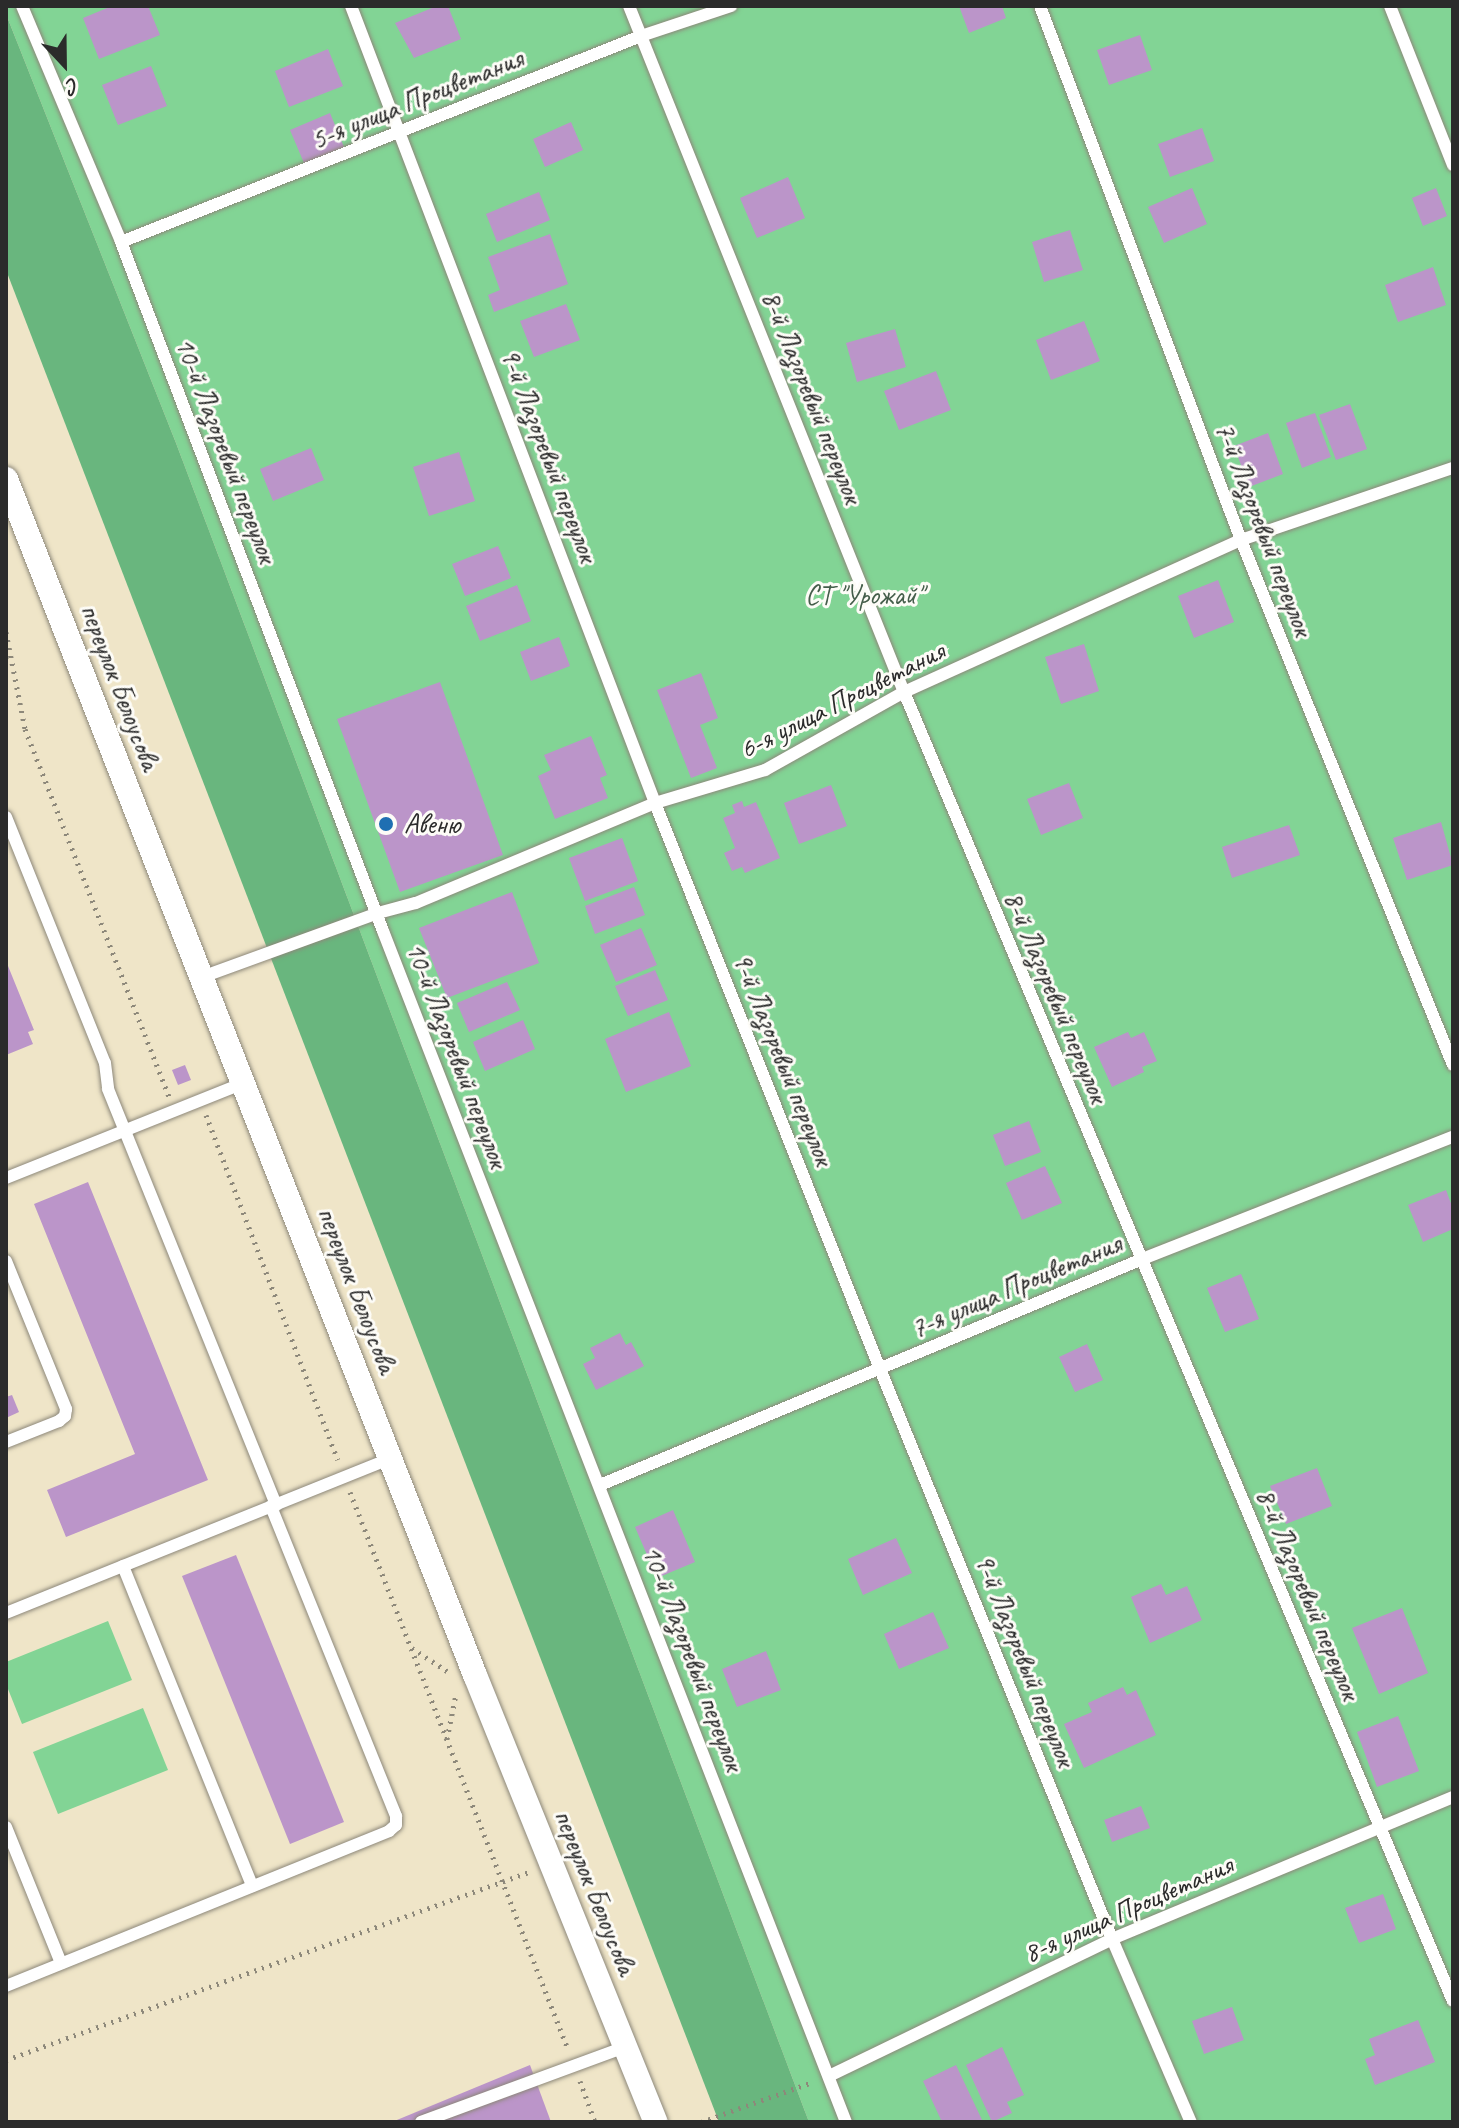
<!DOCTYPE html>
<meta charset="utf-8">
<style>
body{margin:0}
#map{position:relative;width:1459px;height:2128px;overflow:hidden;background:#efe5c8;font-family:Caveat,sans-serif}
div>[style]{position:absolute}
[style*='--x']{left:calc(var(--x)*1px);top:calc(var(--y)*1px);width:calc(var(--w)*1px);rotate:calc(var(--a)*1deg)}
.green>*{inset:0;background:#82d495}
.forest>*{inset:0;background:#69b67e}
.building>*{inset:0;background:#bb95c9}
.path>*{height:5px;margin-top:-2.5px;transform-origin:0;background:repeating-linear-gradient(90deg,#8d887a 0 2px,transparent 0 8px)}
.roads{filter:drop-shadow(0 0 2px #8d887a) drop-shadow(0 0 2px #8d887a)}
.lane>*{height:12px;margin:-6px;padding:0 6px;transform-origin:6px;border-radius:6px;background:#fff}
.street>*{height:24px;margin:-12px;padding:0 12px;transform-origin:12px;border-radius:12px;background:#fff}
.dots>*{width:22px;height:22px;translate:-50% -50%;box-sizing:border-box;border:4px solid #fdfcf7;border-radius:50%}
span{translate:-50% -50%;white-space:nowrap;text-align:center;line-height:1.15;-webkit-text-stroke:6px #fdfcf7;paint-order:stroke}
.street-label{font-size:28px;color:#2b2b2b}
.park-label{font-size:28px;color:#455e4b}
.poi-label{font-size:28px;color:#2b2b2b}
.left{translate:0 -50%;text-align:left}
.frame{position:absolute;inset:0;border:8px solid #2b2b2b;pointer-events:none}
.north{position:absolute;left:24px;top:24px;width:80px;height:80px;-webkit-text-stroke:6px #fdfcf7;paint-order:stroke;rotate:158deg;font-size:22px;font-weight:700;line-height:32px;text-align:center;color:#2b2b2b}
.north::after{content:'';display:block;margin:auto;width:28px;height:36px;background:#2b2b2b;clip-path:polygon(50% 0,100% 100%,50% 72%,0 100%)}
</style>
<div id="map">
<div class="green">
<div style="clip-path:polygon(6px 6px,1453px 6px,1453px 2122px,809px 2122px,176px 443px,6px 14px)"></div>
<div style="clip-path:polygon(108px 1621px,132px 1680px,22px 1724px,6px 1684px,6px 1662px)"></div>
<div style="clip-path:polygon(143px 1708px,168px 1770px,58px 1814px,33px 1752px)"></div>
</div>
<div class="forest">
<div style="clip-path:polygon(6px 14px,176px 443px,809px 2122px,719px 2122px,6px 270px)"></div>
</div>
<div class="building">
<div style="clip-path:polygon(112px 6px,148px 6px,160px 35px,99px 59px,83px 18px)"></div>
<div style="clip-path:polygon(437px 6px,448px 6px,461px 39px,414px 58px,395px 23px)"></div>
<div style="clip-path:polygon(959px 6px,1002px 6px,1006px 18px,969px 33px)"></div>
<div style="clip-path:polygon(1140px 35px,1152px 70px,1109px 85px,1097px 50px)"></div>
<div style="clip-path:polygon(328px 49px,343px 86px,289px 107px,275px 71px)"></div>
<div style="clip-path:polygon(151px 66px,167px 106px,118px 125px,102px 85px)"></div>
<div style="clip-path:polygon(330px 113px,344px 147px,304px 163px,290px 130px)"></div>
<div style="clip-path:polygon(571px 122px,583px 150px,545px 167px,533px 139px)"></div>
<div style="clip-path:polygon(1202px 128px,1214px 161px,1170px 177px,1158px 144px)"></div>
<div style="clip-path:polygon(788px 177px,805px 218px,757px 238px,740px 198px)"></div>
<div style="clip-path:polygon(1192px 188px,1207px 224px,1164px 243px,1148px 207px)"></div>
<div style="clip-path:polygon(1436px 188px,1447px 216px,1423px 226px,1412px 198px)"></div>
<div style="clip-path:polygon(539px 192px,550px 220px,497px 242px,486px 214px)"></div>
<div style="clip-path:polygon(1070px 230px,1083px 270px,1044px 282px,1032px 242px)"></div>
<div style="clip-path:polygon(550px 234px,568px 284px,494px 312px,488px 295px,500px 290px,488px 257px)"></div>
<div style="clip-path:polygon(1433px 267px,1446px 305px,1398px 322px,1385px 285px)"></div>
<div style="clip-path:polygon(566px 304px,580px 340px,534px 357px,520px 321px)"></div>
<div style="clip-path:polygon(1084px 321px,1100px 361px,1051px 380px,1036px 340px)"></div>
<div style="clip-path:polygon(895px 329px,906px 367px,857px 382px,846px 343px)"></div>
<div style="clip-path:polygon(936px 371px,951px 410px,899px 430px,884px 391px)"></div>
<div style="clip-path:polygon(1350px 404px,1367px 449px,1336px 460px,1319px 415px)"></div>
<div style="clip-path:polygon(1315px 413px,1331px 457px,1302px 468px,1286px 423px)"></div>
<div style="clip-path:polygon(1268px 433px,1283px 474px,1249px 487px,1234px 446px)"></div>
<div style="clip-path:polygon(311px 448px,324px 480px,273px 501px,260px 469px)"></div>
<div style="clip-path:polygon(459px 452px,475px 501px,429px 516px,413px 467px)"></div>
<div style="clip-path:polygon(498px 546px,511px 578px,465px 596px,452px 564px)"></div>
<div style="clip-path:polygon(1218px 580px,1234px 622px,1194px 638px,1178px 596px)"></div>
<div style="clip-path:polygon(517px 585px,531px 621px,480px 641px,466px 606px)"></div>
<div style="clip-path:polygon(559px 637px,570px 666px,531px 681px,520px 652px)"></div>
<div style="clip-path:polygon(1084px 644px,1099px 691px,1061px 704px,1045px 657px)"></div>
<div style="clip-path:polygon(701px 673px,718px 718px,700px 725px,717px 768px,691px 778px,657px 690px)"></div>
<div style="clip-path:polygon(440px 682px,503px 855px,400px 892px,337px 719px)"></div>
<div style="clip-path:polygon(591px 736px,607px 775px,600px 778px,608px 798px,555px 819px,538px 776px,551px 770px,544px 755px)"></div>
<div style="clip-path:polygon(1069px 783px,1083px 818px,1041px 835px,1027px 799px)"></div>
<div style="clip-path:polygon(831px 785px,847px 826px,799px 844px,784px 803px)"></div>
<div style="clip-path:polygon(742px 801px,744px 807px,756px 802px,780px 858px,745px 873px,742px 867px,732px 871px,724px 853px,735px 848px,723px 818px,735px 813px,732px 805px)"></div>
<div style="clip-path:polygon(1441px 822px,1453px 865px,1407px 880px,1393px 838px)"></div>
<div style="clip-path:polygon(1289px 825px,1300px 855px,1232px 878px,1222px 847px)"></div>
<div style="clip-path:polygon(622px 838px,638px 881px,585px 901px,569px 858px)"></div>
<div style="clip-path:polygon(634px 887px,645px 915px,595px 934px,585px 906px)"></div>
<div style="clip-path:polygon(512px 892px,539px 963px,447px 998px,419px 928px)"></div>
<div style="clip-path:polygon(641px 928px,657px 965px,616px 982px,600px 945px)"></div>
<div style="clip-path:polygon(6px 961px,34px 1030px,28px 1032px,33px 1044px,6px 1055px)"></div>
<div style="clip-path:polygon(655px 970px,668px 1000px,628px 1016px,615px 986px)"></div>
<div style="clip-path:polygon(507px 982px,520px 1010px,469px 1032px,457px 1003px)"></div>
<div style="clip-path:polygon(669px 1012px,691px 1066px,626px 1092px,605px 1039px)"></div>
<div style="clip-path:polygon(523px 1020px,535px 1049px,485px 1071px,473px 1042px)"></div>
<div style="clip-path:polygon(1128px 1032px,1131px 1038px,1144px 1032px,1157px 1061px,1142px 1067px,1144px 1072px,1112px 1087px,1094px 1047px)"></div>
<div style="clip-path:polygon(185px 1065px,191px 1080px,178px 1085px,172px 1070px)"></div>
<div style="clip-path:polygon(1029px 1121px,1041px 1152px,1005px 1166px,993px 1135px)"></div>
<div style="clip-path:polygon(1045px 1166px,1062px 1203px,1022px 1220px,1006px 1183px)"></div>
<div style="clip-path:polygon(88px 1182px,208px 1480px,66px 1537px,47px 1490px,135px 1454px,34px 1204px)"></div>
<div style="clip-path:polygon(1446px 1190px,1453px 1209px,1453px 1229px,1423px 1242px,1408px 1205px)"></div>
<div style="clip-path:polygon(1241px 1274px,1259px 1319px,1225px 1332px,1207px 1288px)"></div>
<div style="clip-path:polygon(620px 1333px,626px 1345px,631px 1342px,644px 1366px,596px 1390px,583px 1364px,595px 1358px,590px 1348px)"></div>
<div style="clip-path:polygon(1087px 1344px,1103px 1380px,1075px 1392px,1059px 1357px)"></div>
<div style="clip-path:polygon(12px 1395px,19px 1412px,6px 1418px,6px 1397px)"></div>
<div style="clip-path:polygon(1317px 1468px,1332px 1506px,1286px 1524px,1270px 1486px)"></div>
<div style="clip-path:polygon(673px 1510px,695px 1562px,657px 1578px,635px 1527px)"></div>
<div style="clip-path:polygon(896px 1538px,912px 1573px,863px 1595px,848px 1559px)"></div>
<div style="clip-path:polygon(236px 1555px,344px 1822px,290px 1844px,182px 1576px)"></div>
<div style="clip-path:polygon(1161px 1584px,1166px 1595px,1187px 1586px,1202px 1620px,1150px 1643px,1131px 1597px)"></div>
<div style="clip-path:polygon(1402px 1608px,1428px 1673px,1379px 1694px,1352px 1628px)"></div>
<div style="clip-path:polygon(933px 1612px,949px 1648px,899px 1669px,884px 1634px)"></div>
<div style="clip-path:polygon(766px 1651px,781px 1690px,737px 1707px,722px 1669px)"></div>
<div style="clip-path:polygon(1123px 1687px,1127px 1695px,1136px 1690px,1156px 1735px,1084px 1768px,1064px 1724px,1092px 1712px,1088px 1703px)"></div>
<div style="clip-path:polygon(1398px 1716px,1419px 1771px,1377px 1787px,1357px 1732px)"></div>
<div style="clip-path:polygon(1141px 1806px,1150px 1828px,1112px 1842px,1104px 1820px)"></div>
<div style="clip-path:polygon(1383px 1894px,1396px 1929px,1359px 1943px,1345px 1908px)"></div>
<div style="clip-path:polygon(1232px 2007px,1244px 2040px,1204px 2054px,1192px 2021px)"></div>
<div style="clip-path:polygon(1418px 2020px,1435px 2062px,1375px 2085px,1365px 2059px,1375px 2055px,1369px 2039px)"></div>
<div style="clip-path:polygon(1002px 2047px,1024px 2095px,1007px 2102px,1012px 2113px,992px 2122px,966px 2065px)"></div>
<div style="clip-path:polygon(530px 2065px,551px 2122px,392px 2122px)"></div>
<div style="clip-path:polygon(956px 2065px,983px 2122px,942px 2122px,923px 2081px)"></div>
</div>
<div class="path">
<div style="--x:6;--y:632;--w:99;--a:78.9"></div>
<div style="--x:25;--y:729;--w:395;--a:68.6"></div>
<div style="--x:206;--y:1115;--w:369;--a:69.1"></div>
<div style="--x:350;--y:1492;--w:598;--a:68.63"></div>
<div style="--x:412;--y:1648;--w:42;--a:33.3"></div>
<div style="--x:447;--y:1739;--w:46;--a:-78.7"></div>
<div style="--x:6;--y:2060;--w:556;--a:-19.77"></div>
<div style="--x:580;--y:2081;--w:44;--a:69.9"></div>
<div style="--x:701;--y:2122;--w:119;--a:-19.7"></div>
</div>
<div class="roads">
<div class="lane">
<div style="--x:22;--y:6;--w:256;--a:67.2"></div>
<div style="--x:121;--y:242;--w:737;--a:69.18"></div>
<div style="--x:383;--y:931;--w:1278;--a:68.76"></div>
<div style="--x:351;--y:6;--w:853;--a:69.12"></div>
<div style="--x:655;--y:803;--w:609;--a:68.32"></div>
<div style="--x:880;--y:1369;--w:615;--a:67.85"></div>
<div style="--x:1112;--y:1939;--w:199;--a:66.7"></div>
<div style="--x:629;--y:6;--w:739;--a:68.16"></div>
<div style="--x:904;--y:692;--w:1419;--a:67.25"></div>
<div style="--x:1040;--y:6;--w:571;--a:69.37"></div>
<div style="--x:1241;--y:540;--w:566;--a:68.01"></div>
<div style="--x:1390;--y:6;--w:171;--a:68.4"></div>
<div style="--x:121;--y:242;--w:559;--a:-21.61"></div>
<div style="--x:641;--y:36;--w:95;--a:-18.4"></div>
<div style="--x:6;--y:817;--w:265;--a:68.1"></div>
<div style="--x:105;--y:1063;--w:26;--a:83"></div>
<div style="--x:108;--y:1089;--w:449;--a:68"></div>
<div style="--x:202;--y:977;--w:187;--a:-20"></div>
<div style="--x:378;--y:913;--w:39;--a:-15"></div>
<div style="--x:416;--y:903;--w:259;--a:-22.7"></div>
<div style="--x:655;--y:803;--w:115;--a:-16.7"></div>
<div style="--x:765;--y:770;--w:159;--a:-29.3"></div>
<div style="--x:904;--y:692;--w:370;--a:-24.3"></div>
<div style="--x:1241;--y:540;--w:224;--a:-18.8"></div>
<div style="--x:6;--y:1178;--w:255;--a:-21.8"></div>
<div style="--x:6;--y:1261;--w:160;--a:67.9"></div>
<div style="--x:66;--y:1409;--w:7;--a:98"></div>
<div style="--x:65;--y:1416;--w:8;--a:140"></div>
<div style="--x:59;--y:1421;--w:57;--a:158.4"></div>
<div style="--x:600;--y:1485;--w:585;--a:-22.62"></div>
<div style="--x:1140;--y:1260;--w:336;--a:-21.5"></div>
<div style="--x:123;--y:1566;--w:345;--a:68"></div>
<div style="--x:6;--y:1613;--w:415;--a:-21.9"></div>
<div style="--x:6;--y:1827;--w:147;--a:68"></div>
<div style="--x:6;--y:1986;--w:413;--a:-22"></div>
<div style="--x:389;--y:1831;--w:9;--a:-41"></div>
<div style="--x:396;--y:1825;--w:9;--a:-90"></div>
<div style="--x:396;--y:1816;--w:334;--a:-112"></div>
<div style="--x:829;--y:2076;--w:314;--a:-25.8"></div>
<div style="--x:1112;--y:1939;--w:369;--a:-22.6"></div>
<div style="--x:421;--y:2122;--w:217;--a:-20.2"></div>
</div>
<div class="street">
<div style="--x:6;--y:479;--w:1285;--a:68.59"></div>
<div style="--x:475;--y:1675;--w:482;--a:68"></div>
</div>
</div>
<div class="dots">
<div style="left:386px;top:824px;background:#1f6fb2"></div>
</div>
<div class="street-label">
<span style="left:417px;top:99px;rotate:-22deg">5-я улица Процветания</span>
<span style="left:812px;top:397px;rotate:68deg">8-й Лазоревый переулок</span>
<span style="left:226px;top:450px;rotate:69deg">10-й Лазоревый переулок</span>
<span style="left:549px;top:455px;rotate:69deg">9-й Лазоревый переулок</span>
<span style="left:1264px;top:529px;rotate:69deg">7-й Лазоревый переулок</span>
<span style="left:120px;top:687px;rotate:69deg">переулок Белоусова</span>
<span style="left:842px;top:700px;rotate:-27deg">6-я улица Процветания</span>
<span style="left:1056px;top:997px;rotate:67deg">8-й Лазоревый переулок</span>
<span style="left:457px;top:1055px;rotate:69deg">10-й Лазоревый переулок</span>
<span style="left:783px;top:1059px;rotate:68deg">9-й Лазоревый переулок</span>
<span style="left:1016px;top:1286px;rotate:-23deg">7-я улица Процветания</span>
<span style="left:357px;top:1290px;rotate:69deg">переулок Белоусова</span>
<span style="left:1308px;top:1594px;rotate:67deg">8-й Лазоревый переулок</span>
<span style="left:693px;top:1658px;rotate:69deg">10-й Лазоревый переулок</span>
<span style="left:1025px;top:1660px;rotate:68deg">9-й Лазоревый переулок</span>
<span style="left:595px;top:1892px;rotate:68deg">переулок Белоусова</span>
<span style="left:1128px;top:1909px;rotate:-24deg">8-я улица Процветания</span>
</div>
<div class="park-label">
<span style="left:864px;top:595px">СТ "Урожай"</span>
</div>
<div class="poi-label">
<span class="left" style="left:404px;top:824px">Авеню</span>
</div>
<div class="frame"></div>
<div class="north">С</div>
</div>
